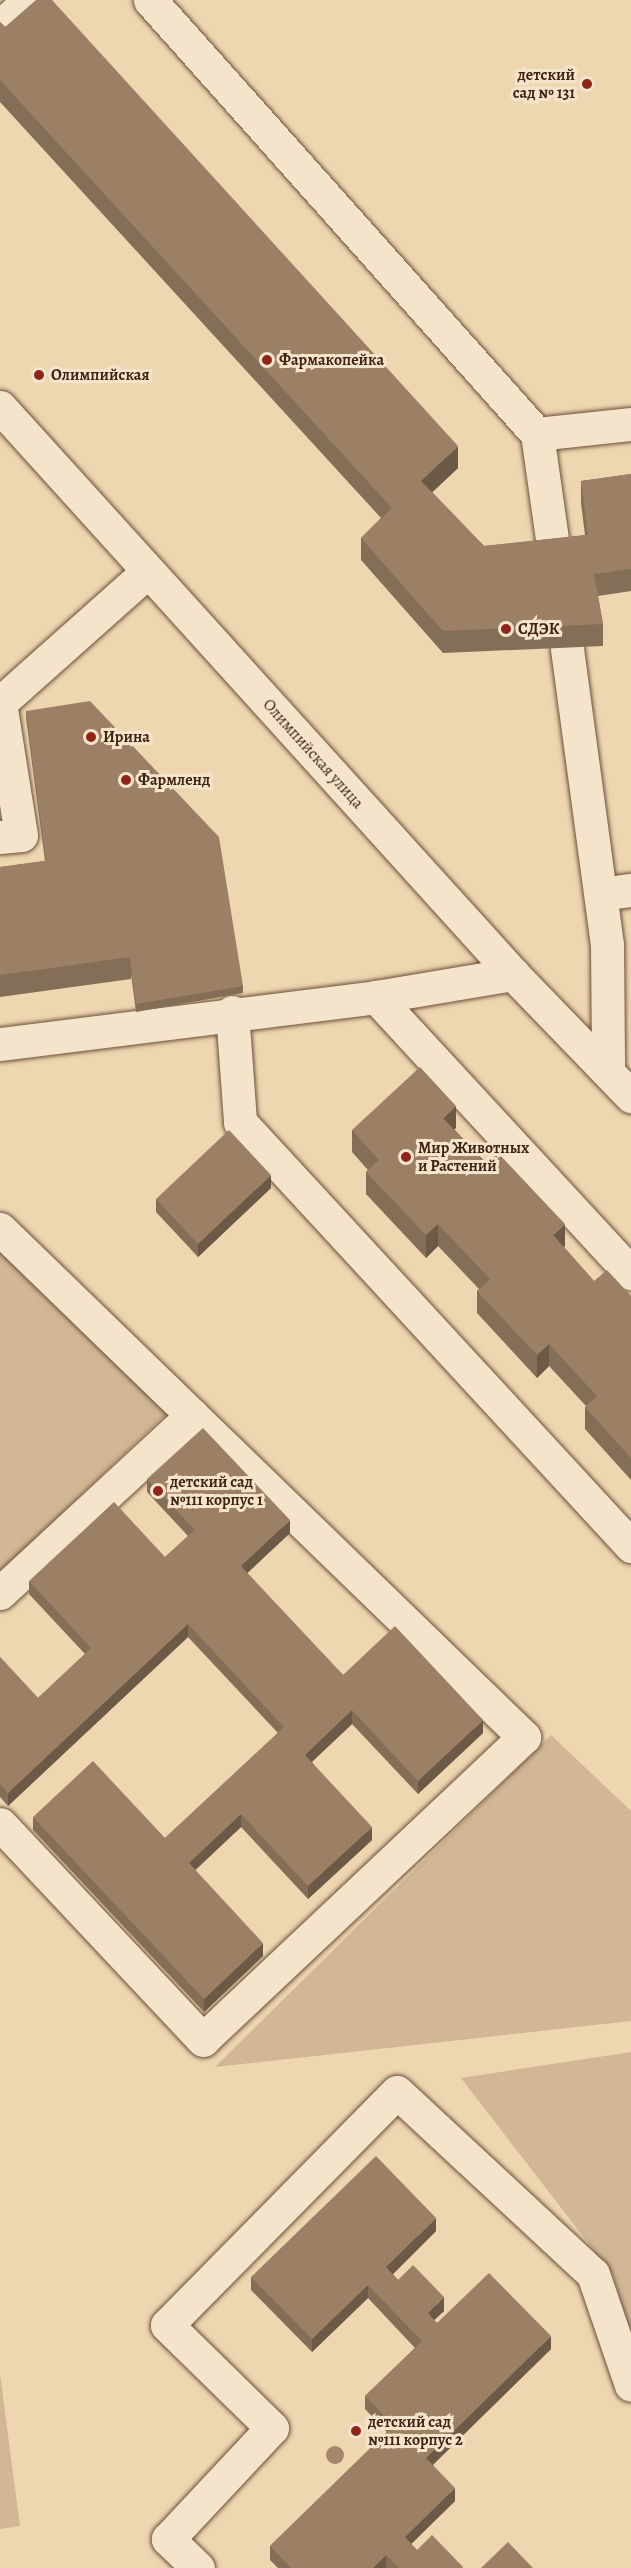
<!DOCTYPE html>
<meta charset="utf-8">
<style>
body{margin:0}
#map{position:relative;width:631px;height:2568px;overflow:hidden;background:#eed6b0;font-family:Alegreya,serif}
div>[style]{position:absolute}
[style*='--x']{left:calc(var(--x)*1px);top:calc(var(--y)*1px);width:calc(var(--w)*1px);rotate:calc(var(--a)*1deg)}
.green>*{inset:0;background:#d1b795}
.roads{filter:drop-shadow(0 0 2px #6c4f3a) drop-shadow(0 0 2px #6c4f3a)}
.minor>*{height:33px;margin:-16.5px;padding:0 16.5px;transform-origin:16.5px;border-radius:16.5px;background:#f4e4cc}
.trees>*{width:18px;height:18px;margin:-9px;border-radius:50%;background:#a3876c}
.wall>*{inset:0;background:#856e57}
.shaded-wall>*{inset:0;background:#6c5a47}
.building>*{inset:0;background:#9b8065}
.dots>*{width:16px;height:16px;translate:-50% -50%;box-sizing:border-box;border:3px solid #f4e4cc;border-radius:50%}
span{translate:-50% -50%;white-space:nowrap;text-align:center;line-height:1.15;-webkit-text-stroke:6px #f4e4cc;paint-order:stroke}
.poi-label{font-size:16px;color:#412213;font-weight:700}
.right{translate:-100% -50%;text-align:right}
.left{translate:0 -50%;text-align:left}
.street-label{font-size:16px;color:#412213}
</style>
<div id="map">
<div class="green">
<div style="clip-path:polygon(0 1246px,170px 1410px,0 1572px)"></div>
<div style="clip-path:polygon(551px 1735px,631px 1811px,631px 2021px,215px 2067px)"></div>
<div style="clip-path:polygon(631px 2052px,631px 2336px,613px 2275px,461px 2078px)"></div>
<div style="clip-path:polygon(0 2374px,20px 2526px,0 2529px)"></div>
</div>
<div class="roads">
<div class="minor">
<div style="--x:150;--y:0;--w:581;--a:48.28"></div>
<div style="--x:0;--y:27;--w:40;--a:-43"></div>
<div style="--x:0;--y:407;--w:765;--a:47.86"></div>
<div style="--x:513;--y:974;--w:170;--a:46"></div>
<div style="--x:555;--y:560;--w:127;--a:-98.1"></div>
<div style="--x:537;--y:434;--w:95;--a:-6.1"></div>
<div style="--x:567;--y:649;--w:298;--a:82.3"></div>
<div style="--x:607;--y:944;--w:127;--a:89.5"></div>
<div style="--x:0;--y:837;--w:21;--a:-5"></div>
<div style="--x:21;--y:835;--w:134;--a:-99"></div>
<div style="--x:0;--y:703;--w:197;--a:-41.7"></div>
<div style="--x:601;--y:894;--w:30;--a:-8"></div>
<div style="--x:376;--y:997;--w:376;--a:47.3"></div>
<div style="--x:232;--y:1012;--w:110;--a:85.8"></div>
<div style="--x:240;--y:1122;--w:577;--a:47.32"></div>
<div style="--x:0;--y:1044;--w:379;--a:-7.1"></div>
<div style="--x:376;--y:997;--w:139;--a:-9.5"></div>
<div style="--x:0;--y:1229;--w:730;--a:44.11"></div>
<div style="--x:524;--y:1737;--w:441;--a:136.7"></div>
<div style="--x:203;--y:2040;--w:296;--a:-133.2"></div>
<div style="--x:0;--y:1593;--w:262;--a:-42.8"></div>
<div style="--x:198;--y:2568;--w:42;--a:-136"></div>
<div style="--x:168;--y:2539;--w:152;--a:-46.9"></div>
<div style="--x:272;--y:2428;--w:147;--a:-135.6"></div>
<div style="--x:167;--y:2325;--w:327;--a:-45.4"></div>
<div style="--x:397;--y:2092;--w:267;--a:42.9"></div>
<div style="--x:593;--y:2274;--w:117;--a:71.1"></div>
</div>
</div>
<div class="trees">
<div style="left:335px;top:2455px"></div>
</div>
<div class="wall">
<div style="clip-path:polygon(0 22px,458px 468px,432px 492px,484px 546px,585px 535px,581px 503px,581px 481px,631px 474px,631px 591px,598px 596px,603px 624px,603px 646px,443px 653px,361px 560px,361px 538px,381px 518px,0 102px)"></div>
<div style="clip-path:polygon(26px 711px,243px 986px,243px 993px,136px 1012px,131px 974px,131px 979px,0 997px,0 867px,45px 861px,26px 718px)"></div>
<div style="clip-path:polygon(456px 1128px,454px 1129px,565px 1246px,564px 1247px,594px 1281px,631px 1296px,631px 1480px,585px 1429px,585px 1407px,586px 1406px,549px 1366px,537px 1378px,477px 1313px,477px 1291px,479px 1289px,438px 1246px,426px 1258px,366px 1194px,366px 1172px,368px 1170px,352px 1152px,352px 1130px)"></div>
<div style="clip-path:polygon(271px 1188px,198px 1257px,156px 1212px,156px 1199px)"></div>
<div style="clip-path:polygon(147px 1479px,290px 1533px,247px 1573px,343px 1675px,483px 1733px,418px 1794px,352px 1724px,312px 1762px,372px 1840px,308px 1899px,241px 1827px,195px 1870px,263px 1956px,204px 2012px,33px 1830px,33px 1817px,165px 1838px,278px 1733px,188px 1637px,8px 1806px,0 1797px,0 1657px,38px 1698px,85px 1654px,29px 1594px,29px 1581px,165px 1557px,188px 1536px,147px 1492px)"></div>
<div style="clip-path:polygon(436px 2231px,393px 2274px,398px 2280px,444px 2311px,434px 2320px,437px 2323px,551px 2349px,433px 2465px,455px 2501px,411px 2544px,417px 2550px,463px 2568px,278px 2568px,270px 2560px,270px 2546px,387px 2432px,365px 2409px,365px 2396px,415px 2348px,368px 2298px,312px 2352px,251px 2290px,251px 2277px)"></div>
</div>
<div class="shaded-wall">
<div style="clip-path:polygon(458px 446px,458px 468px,421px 503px,421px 481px)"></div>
<div style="clip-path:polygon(456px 1106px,456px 1128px,443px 1140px,443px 1118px)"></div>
<div style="clip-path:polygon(271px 1175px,271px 1188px,198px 1257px,198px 1244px)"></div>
<div style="clip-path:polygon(438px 1224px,438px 1246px,426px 1258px,426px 1235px)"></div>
<div style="clip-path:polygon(565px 1224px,565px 1246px,553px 1257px,553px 1235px)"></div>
<div style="clip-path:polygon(549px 1344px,549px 1366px,537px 1378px,537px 1355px)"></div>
<div style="clip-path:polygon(290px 1520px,290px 1533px,241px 1579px,241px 1566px)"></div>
<div style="clip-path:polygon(188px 1624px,188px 1637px,8px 1806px,8px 1793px)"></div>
<div style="clip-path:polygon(352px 1710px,352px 1724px,305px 1768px,305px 1755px)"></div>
<div style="clip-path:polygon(483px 1720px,483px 1733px,418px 1794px,418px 1781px)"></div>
<div style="clip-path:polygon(241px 1814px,241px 1827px,189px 1876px,189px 1863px)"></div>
<div style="clip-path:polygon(372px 1827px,372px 1840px,308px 1899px,308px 1886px)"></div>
<div style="clip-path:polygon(263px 1943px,263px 1956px,204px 2012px,204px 1999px)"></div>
<div style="clip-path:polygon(436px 2218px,436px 2231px,386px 2281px,386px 2267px)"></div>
<div style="clip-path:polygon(368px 2285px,368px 2298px,312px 2352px,312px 2339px)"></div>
<div style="clip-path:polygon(444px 2297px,444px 2311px,428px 2326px,428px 2313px)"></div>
<div style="clip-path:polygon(551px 2336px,551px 2349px,426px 2471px,426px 2458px)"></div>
<div style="clip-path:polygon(455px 2488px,455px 2501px,405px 2550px,405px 2537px)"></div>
<div style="clip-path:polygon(386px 2555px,386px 2568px,373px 2568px)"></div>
</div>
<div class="building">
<div style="clip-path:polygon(36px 0,52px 0,458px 446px,421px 481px,484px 546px,588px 535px,581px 481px,631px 474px,631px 569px,594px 574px,603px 624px,443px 631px,361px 538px,392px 508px,0 80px,0 22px,5px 27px)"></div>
<div style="clip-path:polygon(90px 701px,219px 837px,243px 986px,136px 1004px,116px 851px,46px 861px,26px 711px)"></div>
<div style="clip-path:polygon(116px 851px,131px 957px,0 975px,0 867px)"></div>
<div style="clip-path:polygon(420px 1067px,456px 1106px,443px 1118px,486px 1164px,498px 1153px,565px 1224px,553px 1235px,594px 1281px,607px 1270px,631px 1296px,631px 1458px,585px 1407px,597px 1396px,549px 1344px,537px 1355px,477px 1291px,490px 1279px,438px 1224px,426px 1235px,366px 1172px,379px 1160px,352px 1130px)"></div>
<div style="clip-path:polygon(229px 1130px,271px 1175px,198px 1244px,156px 1199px)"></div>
<div style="clip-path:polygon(203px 1428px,290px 1520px,241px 1566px,343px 1675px,395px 1626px,483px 1720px,418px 1781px,352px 1710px,305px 1755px,372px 1827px,308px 1886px,241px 1814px,189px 1863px,263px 1943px,204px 1999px,33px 1817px,93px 1761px,165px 1838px,284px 1727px,188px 1624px,8px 1793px,0 1784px,0 1657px,38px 1698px,91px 1648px,29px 1581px,114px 1502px,165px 1557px,195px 1530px,147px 1479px)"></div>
<div style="clip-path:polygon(376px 2156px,436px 2218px,386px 2267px,398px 2280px,413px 2265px,444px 2297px,428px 2313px,437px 2323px,489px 2273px,551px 2336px,426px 2458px,455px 2488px,405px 2537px,417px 2550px,432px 2535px,463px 2567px,462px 2568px,399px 2568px,386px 2555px,373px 2568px,291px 2568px,270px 2546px,394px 2425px,365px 2396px,422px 2341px,368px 2285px,312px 2339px,251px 2277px)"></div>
<div style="clip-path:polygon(508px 2542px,533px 2568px,481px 2568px)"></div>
</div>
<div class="dots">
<div style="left:587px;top:84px;background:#8f2418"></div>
<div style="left:267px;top:360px;background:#8f2418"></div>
<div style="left:39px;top:375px;background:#8f2418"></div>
<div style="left:506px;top:629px;background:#8f2418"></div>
<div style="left:91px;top:737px;background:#8f2418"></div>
<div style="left:126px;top:780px;background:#8f2418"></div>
<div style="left:406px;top:1157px;background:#8f2418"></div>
<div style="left:158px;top:1491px;background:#8f2418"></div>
<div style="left:356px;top:2431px;background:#8f2418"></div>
</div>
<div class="poi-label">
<span class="right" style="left:575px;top:84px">детский<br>сад № 131</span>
<span class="left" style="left:279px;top:360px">Фармакопейка</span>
<span class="left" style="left:51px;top:375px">Олимпийская</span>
<span class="left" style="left:518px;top:629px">СДЭК</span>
<span class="left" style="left:103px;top:737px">Ирина</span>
<span class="left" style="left:138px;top:780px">Фармленд</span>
<span class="left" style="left:418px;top:1157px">Мир Животных<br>и Растений</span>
<span class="left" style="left:170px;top:1491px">детский сад<br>№111 корпус 1</span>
<span class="left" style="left:368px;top:2431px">детский сад<br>№111 корпус 2</span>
</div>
<div class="street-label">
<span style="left:313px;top:754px;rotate:48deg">Олимпийская улица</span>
</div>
</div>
